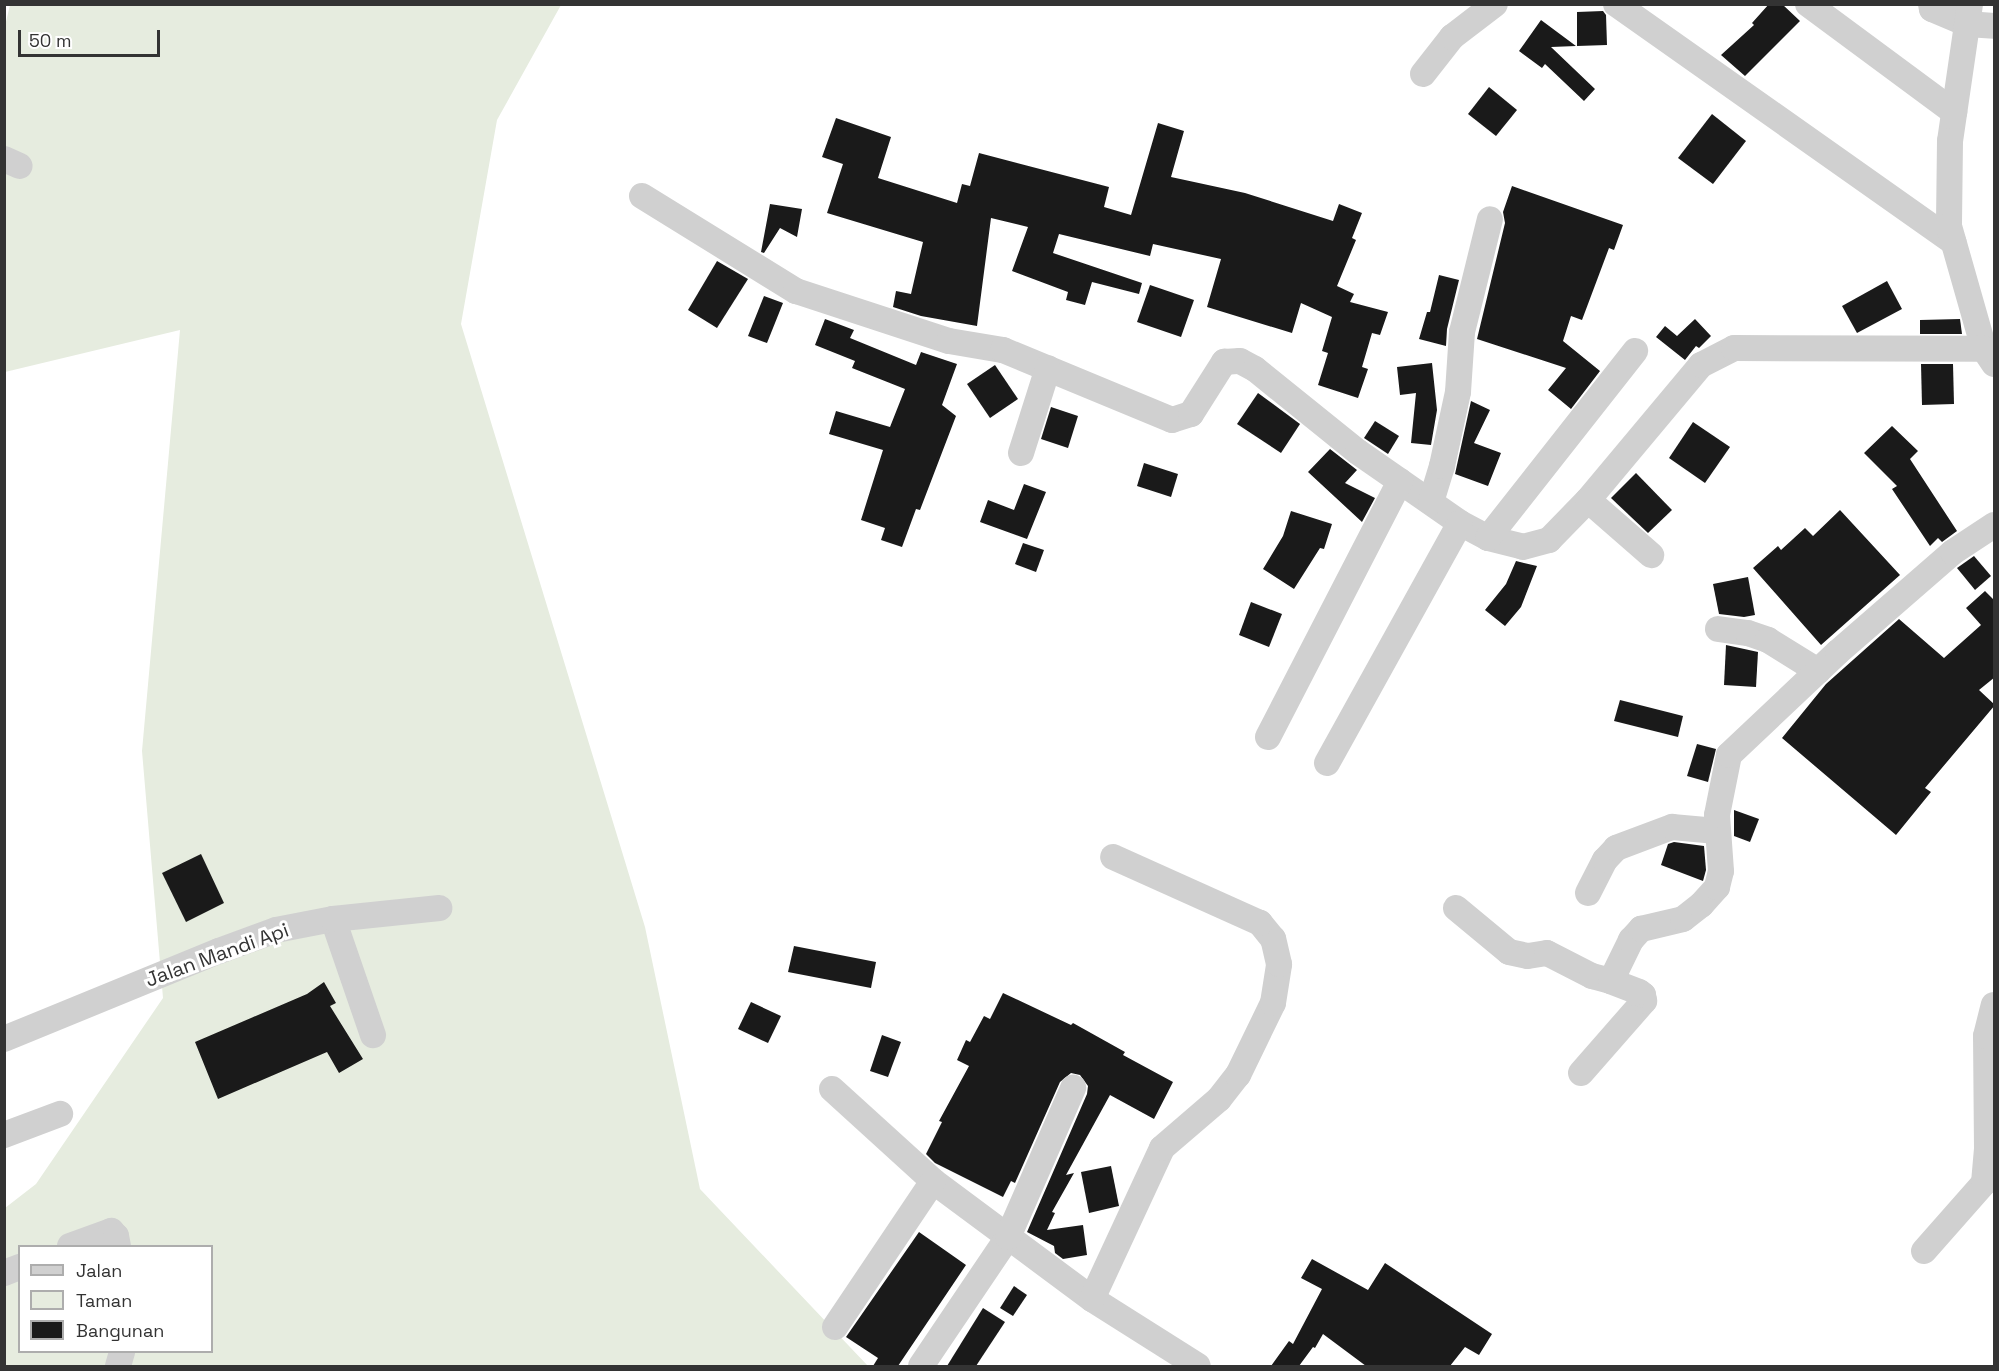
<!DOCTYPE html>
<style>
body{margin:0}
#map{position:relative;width:1999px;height:1371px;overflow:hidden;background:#fff;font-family:"Space Grotesk",sans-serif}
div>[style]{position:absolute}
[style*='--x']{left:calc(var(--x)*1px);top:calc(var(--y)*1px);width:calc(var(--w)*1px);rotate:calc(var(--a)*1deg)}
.green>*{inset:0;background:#e6ecdf}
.building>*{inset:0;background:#1a1a1a}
.minor>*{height:26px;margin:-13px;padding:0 13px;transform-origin:13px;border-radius:13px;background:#d0d0d0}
span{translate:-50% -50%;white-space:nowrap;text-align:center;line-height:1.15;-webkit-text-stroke:6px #fff;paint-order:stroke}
.street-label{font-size:20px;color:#333}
.frame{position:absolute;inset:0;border:6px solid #333;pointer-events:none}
.legend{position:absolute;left:18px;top:1245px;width:195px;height:108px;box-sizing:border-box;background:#fff;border:2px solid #adadad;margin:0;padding:8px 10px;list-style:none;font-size:18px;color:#333}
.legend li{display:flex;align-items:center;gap:12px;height:30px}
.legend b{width:30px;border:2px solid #adadad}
.scale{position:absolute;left:18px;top:30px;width:142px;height:27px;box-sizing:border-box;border:3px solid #333;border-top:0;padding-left:8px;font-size:18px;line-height:21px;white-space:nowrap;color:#333;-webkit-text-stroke:4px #fff;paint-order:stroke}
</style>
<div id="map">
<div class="green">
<div style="clip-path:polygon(evenodd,10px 5px,561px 5px,497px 120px,461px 324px,645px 927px,700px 1189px,868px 1366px,5px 1366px,5px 1208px,36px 1184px,163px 998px,142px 751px,180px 330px,5px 372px,4px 30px,10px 5px,20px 1246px,212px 1246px,212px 1352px,20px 1352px,20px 1246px)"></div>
</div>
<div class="building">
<div style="clip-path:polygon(1769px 4px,1782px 4px,1800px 21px,1745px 76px,1721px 55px,1754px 25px,1752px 23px)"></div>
<div style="clip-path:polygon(1603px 11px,1606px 15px,1607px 45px,1577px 46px,1577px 12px)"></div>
<div style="clip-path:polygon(1541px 20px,1576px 46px,1551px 47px,1595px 89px,1584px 101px,1545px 64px,1542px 68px,1519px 51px)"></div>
<div style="clip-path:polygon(1489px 87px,1517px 110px,1496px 136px,1468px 114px)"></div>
<div style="clip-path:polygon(1712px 114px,1746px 141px,1713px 184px,1678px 158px)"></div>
<div style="clip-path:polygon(836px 118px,891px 137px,878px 178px,957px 203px,962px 184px,970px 186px,979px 153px,1109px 187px,1104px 207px,1131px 215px,1158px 123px,1184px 131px,1171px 177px,1245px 193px,1333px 221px,1339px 204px,1362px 213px,1352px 238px,1356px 240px,1337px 286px,1354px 294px,1350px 302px,1388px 312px,1380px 335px,1372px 333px,1362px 367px,1368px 369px,1358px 398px,1318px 385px,1328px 353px,1322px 351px,1332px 317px,1301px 303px,1292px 333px,1207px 307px,1221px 259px,1153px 244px,1150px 256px,1059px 234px,1053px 253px,1142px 283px,1139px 294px,1092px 282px,1085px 305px,1066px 300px,1068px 292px,1012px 271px,1028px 227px,991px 218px,977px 326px,921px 316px,893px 307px,896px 291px,911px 294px,923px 242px,827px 213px,843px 164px,822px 157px)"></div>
<div style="clip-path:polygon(1512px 186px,1623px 225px,1614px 250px,1609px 248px,1582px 320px,1571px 316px,1563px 341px,1600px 371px,1571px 409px,1548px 390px,1566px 368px,1477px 339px,1505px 223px,1503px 212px)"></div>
<div style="clip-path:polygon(770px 204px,802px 209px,797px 237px,780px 228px,764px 253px,761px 252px)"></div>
<div style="clip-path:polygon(717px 261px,748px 279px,717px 328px,688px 310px)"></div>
<div style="clip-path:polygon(1439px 275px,1459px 280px,1447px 329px,1446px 346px,1419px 339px,1427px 312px,1430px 312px)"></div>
<div style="clip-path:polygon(1887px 281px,1902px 309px,1857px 333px,1842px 306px)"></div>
<div style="clip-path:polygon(1150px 285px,1194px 300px,1181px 337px,1137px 322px)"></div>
<div style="clip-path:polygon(764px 296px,783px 303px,767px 343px,748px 336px)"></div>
<div style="clip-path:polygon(825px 319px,854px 330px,850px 338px,916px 365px,921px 352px,957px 364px,942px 405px,956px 416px,920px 510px,916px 509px,902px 547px,881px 540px,885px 528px,861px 520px,883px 450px,829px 434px,836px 411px,890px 427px,905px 389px,852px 368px,855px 361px,815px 345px)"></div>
<div style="clip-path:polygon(1695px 319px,1711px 336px,1699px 348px,1696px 346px,1685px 360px,1656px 337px,1665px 326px,1677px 336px)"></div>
<div style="clip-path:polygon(1960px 319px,1962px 334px,1920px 334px,1920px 320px)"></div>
<div style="clip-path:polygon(1432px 363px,1437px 410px,1431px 445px,1411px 443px,1416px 393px,1400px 395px,1397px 367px)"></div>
<div style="clip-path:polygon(1921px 364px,1953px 364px,1954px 404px,1922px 405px)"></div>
<div style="clip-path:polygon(995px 365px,1018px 399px,990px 418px,967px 384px)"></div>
<div style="clip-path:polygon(1258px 393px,1300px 424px,1281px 453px,1237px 424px)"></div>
<div style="clip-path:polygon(1471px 401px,1490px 410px,1474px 443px,1501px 453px,1488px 486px,1455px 474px)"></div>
<div style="clip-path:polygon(1051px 407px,1078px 416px,1068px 448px,1041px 439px)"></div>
<div style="clip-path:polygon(1375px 421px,1399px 436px,1388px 454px,1364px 438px)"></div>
<div style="clip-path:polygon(1693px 422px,1730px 447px,1705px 483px,1669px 458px)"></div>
<div style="clip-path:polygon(1892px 426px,1918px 451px,1910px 459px,1957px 531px,1942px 542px,1938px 538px,1930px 546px,1892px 489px,1897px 486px,1864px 453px)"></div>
<div style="clip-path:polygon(1330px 449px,1357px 470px,1345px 483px,1375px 498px,1362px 522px,1308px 472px)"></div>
<div style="clip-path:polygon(1144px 463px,1178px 474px,1171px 497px,1137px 486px)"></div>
<div style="clip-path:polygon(1636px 473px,1672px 510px,1648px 533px,1611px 498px)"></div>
<div style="clip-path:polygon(1024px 484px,1046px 492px,1027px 539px,980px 522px,988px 500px,1014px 510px)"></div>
<div style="clip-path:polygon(1840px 510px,1900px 575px,1821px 645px,1753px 568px,1778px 546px,1781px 550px,1805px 528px,1813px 536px)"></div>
<div style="clip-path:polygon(1291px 511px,1332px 524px,1324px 549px,1320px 548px,1294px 589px,1263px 569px,1283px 536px)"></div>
<div style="clip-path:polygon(1023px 543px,1044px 550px,1036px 572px,1015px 564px)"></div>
<div style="clip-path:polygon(1974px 556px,1991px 576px,1975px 590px,1957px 568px)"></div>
<div style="clip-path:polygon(1516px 561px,1537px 566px,1521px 607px,1505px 626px,1485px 610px,1506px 584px)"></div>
<div style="clip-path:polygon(1748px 577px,1755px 615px,1744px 617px,1719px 614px,1713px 584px)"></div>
<div style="clip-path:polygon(1985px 591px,1995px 601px,1995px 677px,1979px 690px,1995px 705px,1925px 788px,1931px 792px,1896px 835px,1782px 738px,1826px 684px,1899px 619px,1944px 658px,1981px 625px,1966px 608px)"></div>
<div style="clip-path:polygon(1251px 602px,1282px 614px,1269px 647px,1239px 635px)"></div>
<div style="clip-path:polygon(1726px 645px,1758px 652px,1756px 687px,1724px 685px)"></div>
<div style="clip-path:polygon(1620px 700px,1683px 716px,1678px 737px,1614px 721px)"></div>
<div style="clip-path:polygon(1697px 744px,1716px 749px,1708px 782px,1687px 776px)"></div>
<div style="clip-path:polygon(1734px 810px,1759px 819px,1750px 842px,1734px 836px)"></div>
<div style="clip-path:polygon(1674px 842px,1704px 846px,1706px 870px,1703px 881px,1661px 865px,1668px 844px)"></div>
<div style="clip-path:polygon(201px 854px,224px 903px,186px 922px,162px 873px)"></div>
<div style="clip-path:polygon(794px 946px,876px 962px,871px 988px,788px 972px)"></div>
<div style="clip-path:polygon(324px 982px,336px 1003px,330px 1006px,363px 1059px,339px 1073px,327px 1052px,218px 1099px,195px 1042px,307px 994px)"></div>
<div style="clip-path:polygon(1003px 993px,1071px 1025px,1073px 1023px,1125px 1052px,1123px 1055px,1173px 1082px,1154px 1119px,1110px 1095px,1066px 1175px,1074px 1173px,1052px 1212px,1055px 1213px,1047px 1230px,1083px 1225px,1087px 1255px,1063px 1259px,1055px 1253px,1054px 1246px,1027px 1232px,1087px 1094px,1088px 1086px,1080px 1075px,1071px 1073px,1060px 1082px,1015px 1183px,1011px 1181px,1003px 1197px,935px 1163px,926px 1154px,942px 1122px,939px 1121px,969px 1066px,957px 1060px,966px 1040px,970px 1042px,984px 1016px,990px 1019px)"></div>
<div style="clip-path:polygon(751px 1002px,781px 1016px,768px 1043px,738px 1029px)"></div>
<div style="clip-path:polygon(882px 1035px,901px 1042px,888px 1077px,870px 1071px)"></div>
<div style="clip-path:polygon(1111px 1166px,1119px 1206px,1089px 1213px,1081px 1172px)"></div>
<div style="clip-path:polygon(919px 1232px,966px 1265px,898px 1366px,873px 1366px,878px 1358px,846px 1337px)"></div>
<div style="clip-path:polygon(1312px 1259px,1368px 1290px,1385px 1263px,1492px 1334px,1479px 1355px,1465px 1347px,1450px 1366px,1366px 1366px,1323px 1334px,1315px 1348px,1313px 1347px,1299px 1366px,1271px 1366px,1289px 1341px,1293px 1344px,1322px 1289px,1301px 1278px)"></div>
<div style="clip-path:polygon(1014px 1286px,1027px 1295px,1013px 1316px,1000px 1308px)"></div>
<div style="clip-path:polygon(983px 1308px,1005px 1322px,976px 1366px,947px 1366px)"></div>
</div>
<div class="minor">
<div style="--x:1616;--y:4;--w:413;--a:35.2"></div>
<div style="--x:1808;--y:4;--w:182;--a:36.5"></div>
<div style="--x:1931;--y:4;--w:5;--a:79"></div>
<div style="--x:1932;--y:9;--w:38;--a:23"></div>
<div style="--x:1967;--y:24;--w:27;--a:4"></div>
<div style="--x:1970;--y:4;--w:138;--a:98.3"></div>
<div style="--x:1950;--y:141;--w:85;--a:90.7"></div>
<div style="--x:1949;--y:226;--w:128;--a:74.1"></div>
<div style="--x:1984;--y:349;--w:18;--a:56"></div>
<div style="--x:1423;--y:74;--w:47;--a:-51.9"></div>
<div style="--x:1452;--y:37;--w:54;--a:-37.5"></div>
<div style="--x:4;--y:159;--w:17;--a:24"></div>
<div style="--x:642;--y:196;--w:181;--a:31.7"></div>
<div style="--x:796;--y:291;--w:161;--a:18.1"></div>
<div style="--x:949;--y:341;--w:55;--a:9.5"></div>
<div style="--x:1003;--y:350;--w:183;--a:22.5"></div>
<div style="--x:1172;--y:420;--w:20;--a:-18"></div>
<div style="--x:1191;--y:414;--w:62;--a:-57.6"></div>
<div style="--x:1224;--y:362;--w:16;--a:-4"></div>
<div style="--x:1240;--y:361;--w:17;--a:28"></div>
<div style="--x:1255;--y:369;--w:132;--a:38.9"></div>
<div style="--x:1358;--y:452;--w:124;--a:34.8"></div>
<div style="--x:1460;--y:523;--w:32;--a:28"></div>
<div style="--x:1488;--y:538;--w:36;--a:14"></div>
<div style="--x:1523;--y:547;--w:27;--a:-15"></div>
<div style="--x:1549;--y:540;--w:56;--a:-45.7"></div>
<div style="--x:1588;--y:500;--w:176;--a:-50.1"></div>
<div style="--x:1701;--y:365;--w:37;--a:-27"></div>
<div style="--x:1734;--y:348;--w:250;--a:0.2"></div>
<div style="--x:1021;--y:453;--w:89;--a:-72.4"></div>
<div style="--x:1588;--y:500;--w:84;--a:41.1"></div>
<div style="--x:1431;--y:502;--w:38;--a:-73"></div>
<div style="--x:1442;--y:466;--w:76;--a:-77.8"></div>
<div style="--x:1458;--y:392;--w:60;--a:-86.2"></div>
<div style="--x:1462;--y:332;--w:116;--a:-76.1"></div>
<div style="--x:1488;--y:538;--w:238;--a:-51.8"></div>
<div style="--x:1718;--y:629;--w:30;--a:8"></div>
<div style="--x:1748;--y:633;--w:21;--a:19"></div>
<div style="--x:1768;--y:640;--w:59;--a:31.8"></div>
<div style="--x:1268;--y:737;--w:288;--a:-62.7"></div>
<div style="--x:1327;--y:763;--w:274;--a:-61"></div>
<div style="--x:1588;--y:893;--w:37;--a:-63"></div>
<div style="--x:1605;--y:860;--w:16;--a:-47"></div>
<div style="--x:1616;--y:848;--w:60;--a:-20.6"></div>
<div style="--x:1672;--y:827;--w:45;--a:5.1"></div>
<div style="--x:1456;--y:908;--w:69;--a:39.7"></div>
<div style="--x:1509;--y:952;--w:19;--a:12"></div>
<div style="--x:1528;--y:956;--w:19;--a:-9"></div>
<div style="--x:1547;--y:953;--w:51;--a:27.1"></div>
<div style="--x:1592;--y:976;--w:20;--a:15"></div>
<div style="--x:333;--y:919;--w:123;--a:71"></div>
<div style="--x:4;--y:1039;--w:232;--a:-22.3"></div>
<div style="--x:219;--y:951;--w:61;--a:-20.2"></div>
<div style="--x:276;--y:930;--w:58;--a:-10.9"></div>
<div style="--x:333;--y:919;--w:107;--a:-5.9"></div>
<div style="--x:1581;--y:1073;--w:96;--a:-48.8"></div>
<div style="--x:1644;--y:1001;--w:6;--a:-99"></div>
<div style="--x:1643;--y:995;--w:5;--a:-143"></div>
<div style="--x:1639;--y:992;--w:30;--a:-159"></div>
<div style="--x:1611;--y:981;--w:46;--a:-64"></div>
<div style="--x:1631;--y:940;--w:15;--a:-48"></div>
<div style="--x:1641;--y:929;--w:43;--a:-13.4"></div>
<div style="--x:1683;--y:919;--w:23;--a:-38"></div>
<div style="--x:1701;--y:905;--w:24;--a:-48"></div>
<div style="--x:1717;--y:887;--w:16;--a:-76"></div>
<div style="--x:1721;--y:871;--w:56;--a:-94.1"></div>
<div style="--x:1717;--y:815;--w:61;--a:-78.7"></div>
<div style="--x:1729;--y:755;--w:150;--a:-43.4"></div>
<div style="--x:1838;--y:652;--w:152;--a:-41"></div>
<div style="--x:1953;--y:552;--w:49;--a:-33.4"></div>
<div style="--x:832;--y:1089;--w:137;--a:42.3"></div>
<div style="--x:933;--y:1181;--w:198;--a:36.6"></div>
<div style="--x:1092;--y:1299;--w:125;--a:32.3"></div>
<div style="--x:4;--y:1135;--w:60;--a:-20.6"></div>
<div style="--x:70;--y:1246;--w:44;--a:-20.1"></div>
<div style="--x:111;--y:1231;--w:7;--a:45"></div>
<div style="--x:116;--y:1236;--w:10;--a:79"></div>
<div style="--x:1924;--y:1251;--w:91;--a:-48.6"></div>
<div style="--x:1984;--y:1183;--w:34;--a:-85"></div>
<div style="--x:1987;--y:1149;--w:113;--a:-90.5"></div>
<div style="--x:1986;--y:1036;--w:32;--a:-76"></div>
<div style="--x:4;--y:1273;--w:17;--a:-21"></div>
<div style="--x:1092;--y:1299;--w:166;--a:-65.1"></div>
<div style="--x:1162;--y:1148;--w:75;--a:-40.7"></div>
<div style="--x:1219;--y:1099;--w:31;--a:-52"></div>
<div style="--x:1238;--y:1075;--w:80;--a:-64.1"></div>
<div style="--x:1273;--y:1003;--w:39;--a:-81"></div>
<div style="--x:1279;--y:964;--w:26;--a:-103"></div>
<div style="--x:1273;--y:939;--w:21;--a:-129"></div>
<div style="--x:1260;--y:923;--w:161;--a:-155.8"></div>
<div style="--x:835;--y:1327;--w:176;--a:-56.1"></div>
<div style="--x:118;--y:1366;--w:15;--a:-74"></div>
<div style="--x:921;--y:1366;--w:156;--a:-56"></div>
<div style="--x:1008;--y:1237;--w:163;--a:-66.4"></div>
</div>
<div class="street-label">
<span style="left:217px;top:955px;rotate:-20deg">Jalan Mandi Api</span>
</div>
<div class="frame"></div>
<ul class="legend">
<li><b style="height:8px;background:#d0d0d0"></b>Jalan</li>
<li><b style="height:16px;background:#e6ecdf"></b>Taman</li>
<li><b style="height:16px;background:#1a1a1a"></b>Bangunan</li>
</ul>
<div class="scale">50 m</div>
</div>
